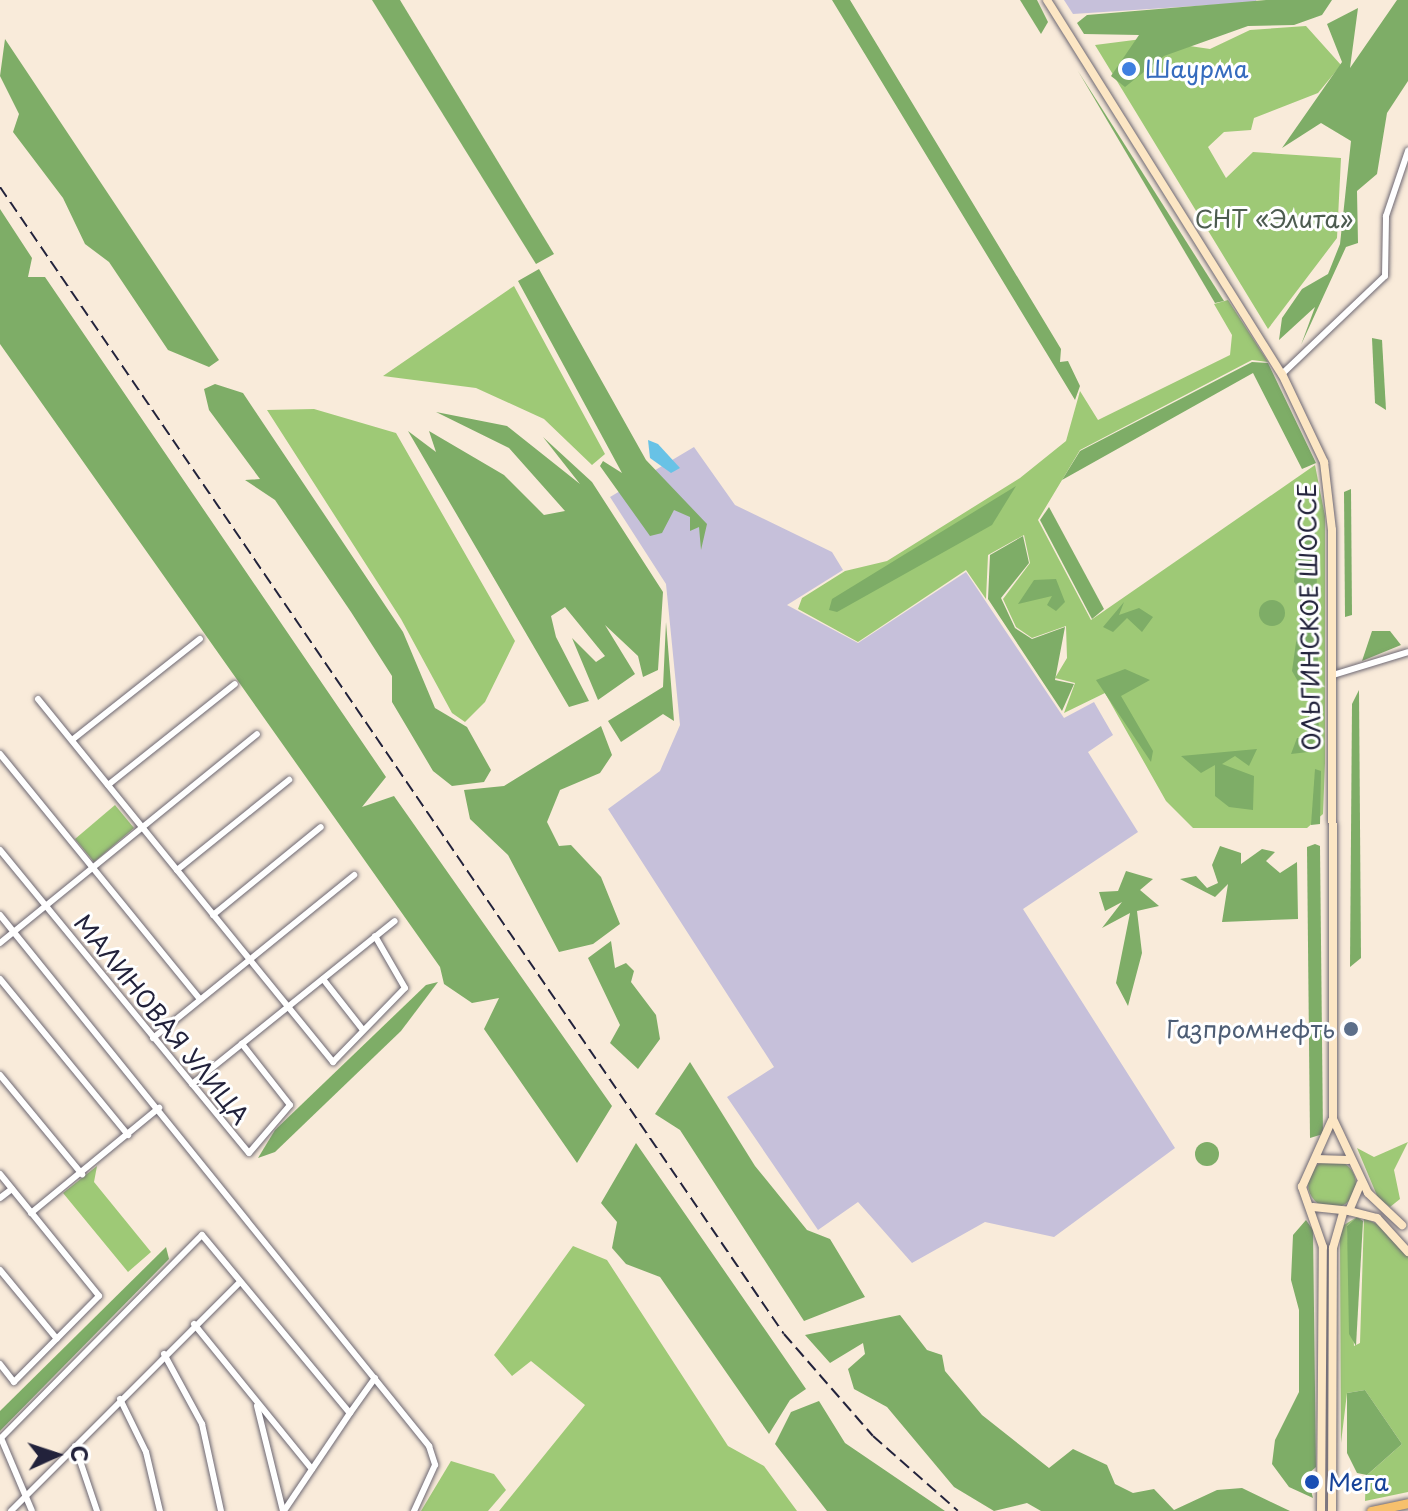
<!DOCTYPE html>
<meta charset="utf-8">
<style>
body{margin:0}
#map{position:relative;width:1408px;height:1511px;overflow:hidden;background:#f9ebda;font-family:"Playpen Sans",sans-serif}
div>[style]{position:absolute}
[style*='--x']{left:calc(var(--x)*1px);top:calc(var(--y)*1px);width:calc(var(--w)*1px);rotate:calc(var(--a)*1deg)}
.industrial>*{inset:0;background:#c6c0da}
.green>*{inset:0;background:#9ec976}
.round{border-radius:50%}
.forest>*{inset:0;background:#7ead67}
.water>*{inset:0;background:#68c2e6}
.roads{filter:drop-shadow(0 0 2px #6d6873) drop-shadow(0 0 2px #6d6873)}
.minor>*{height:6px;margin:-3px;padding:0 3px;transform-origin:3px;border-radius:3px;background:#fff}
.secondary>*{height:8px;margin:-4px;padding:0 4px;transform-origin:4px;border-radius:4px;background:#fce6c4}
.primary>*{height:9px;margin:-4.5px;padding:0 4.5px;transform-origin:4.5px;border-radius:4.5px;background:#f7c06c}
.rail>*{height:2px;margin-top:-1px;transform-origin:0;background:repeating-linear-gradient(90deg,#22223b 0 12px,transparent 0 18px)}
.dots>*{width:22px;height:22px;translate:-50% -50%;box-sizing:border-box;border:4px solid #fff;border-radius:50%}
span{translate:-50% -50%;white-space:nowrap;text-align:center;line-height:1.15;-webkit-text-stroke:6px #fff;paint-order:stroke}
.shop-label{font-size:24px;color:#366cbe}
.left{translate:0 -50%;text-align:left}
.park-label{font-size:24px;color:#4d5c50}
.street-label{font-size:24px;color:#22223b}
.service-label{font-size:24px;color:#4e5e75}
.right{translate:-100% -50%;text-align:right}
.transit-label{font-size:24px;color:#164399}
.north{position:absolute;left:16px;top:1415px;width:80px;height:80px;-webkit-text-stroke:6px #fff;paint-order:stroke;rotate:87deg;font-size:22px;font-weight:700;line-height:32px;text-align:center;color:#22223b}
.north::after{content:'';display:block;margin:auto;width:28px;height:36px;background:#22223b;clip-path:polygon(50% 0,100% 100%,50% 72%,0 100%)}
</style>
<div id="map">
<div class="industrial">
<div style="clip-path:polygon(1064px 0,1256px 0,1257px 2px,1073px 14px)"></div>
<div style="clip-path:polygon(694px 447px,735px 505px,832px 552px,843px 570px,787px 605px,858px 643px,966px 572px,1064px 718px,1094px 702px,1113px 735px,1088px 752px,1138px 832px,1023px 909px,1175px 1148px,1054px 1237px,985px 1222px,912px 1263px,858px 1202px,818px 1230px,727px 1097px,774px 1067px,608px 809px,660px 771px,680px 725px,666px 584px,610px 497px)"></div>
</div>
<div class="green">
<div style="clip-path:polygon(1306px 26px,1341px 65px,1318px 93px,1254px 118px,1251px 130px,1224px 132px,1208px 147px,1226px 178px,1253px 152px,1341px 158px,1337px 238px,1268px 329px,1095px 45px,1142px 39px,1210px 49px,1250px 30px)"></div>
<div style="clip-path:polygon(514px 286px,605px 454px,592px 465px,544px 419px,476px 388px,383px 376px)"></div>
<div style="clip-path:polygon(1228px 300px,1268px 362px,1252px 360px,1080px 450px,1038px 520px,1091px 620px,1315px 465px,1325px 516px,1325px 763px,1323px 814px,1307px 828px,1193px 828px,1166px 801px,1105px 693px,1064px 713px,1075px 683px,1055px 678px,1067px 658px,1066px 626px,1032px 638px,1016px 627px,1003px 599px,1030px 563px,1024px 535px,988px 555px,986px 599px,966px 570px,858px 642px,798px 609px,802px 598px,845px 571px,887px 561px,1020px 478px,1066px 441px,1080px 391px,1098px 420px,1230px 355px,1232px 335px,1214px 304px)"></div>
<div style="clip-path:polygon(314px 409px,396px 433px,515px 641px,485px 702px,465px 722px,452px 713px,401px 619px,267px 410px)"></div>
<div style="clip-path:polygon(115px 805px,134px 828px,94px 862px,75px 839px)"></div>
<div style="clip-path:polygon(1408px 1142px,1394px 1170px,1400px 1199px,1390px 1207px,1378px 1198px,1357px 1148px,1374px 1157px)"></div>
<div class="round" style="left:1308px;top:1160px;width:48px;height:48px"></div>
<div style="clip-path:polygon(97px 1166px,94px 1182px,151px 1252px,128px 1272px,63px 1193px)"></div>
<div style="clip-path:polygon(1357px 1217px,1347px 1226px,1354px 1346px,1360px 1343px,1364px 1218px,1383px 1227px,1408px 1255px,1408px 1492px,1365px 1501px,1366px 1476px,1402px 1444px,1365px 1390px,1347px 1393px,1341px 1443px,1340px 1237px,1344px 1225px)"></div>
<div style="clip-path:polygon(573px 1246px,607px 1260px,728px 1446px,764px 1466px,797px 1511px,499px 1511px,585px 1405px,531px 1361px,512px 1376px,494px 1355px)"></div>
<div style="clip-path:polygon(451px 1461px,494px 1474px,506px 1490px,488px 1511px,421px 1511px)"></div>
</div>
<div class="forest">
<div style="clip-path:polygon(372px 0,400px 0,554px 254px,536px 264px)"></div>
<div style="clip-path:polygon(832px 0,850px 0,1061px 349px,1060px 362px,1068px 361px,1080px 386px,1075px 400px)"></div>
<div style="clip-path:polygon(1020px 0,1037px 0,1048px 22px,1041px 34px)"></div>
<div style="clip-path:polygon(1266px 0,1332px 0,1322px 15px,1294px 25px,1248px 26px,1164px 56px,1125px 87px,1111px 76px,1139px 35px,1084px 34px,1077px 23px,1087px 15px)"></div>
<div style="clip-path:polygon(1397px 0,1408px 0,1408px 81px,1387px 113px,1377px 174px,1357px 191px,1358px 243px,1346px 247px,1301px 345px,1315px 307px,1279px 340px,1282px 318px,1302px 289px,1328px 274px,1340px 244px,1351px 141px,1321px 123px,1282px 148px,1342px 62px,1327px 24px,1358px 8px,1350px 68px)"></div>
<div style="clip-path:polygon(5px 39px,219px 360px,209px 367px,168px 350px,109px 262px,85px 244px,63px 198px,13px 132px,19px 114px,0 76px)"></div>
<div style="clip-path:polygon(1078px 71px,1224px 301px,1215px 303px)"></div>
<div style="clip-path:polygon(0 209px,32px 258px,28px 277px,45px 277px,386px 777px,362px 807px,394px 796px,612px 1106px,577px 1163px,484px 1029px,499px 998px,472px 1003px,444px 984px,440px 967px,0 344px)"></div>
<div style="clip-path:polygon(539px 269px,646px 460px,707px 524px,701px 550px,699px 527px,690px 531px,690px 517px,674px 510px,662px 533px,650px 536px,600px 466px,603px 461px,622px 473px,518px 281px)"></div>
<div style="clip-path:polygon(1372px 338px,1382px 340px,1386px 410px,1375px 403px)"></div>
<div style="clip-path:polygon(1252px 362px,1268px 363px,1316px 463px,1302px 469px,1253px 373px,1062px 480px,1080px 451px)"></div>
<div style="clip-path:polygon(215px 384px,243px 393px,403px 632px,435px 708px,467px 727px,491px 770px,484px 782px,452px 786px,433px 771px,392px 702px,392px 676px,351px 612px,275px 500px,245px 480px,260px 479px,209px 410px,204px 389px)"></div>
<div style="clip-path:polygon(436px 412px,507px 426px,580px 484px,543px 437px,592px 482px,663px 592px,658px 670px,643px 677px,638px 656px,605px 625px,635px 674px,598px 700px,572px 638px,596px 662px,605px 656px,565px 607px,551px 616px,556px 637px,589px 701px,569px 707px,408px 431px,436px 452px,429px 431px,504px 475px,544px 515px,565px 511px,509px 448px)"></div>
<div style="clip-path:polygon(1016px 486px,992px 525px,837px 612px,829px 610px,832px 599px)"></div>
<div style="clip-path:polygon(1351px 489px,1352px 615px,1345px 617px,1344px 492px)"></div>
<div style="clip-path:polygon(1049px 507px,1104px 609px,1092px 619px,1040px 520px)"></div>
<div style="clip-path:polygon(1316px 526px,1318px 671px,1304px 692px,1292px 671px,1303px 593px,1294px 582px,1296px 554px,1308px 527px)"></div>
<div style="clip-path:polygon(1023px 536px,1029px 563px,1001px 598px,1015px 628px,1032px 639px,1065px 627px,1055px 680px,1074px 684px,1062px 711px,988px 599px,990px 555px)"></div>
<div style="clip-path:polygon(1056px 579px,1065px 602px,1056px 611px,1047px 605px,1052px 596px,1018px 604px,1034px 580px)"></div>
<div class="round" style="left:1259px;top:600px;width:26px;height:26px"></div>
<div style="clip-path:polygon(1124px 602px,1119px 615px,1139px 608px,1153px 617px,1142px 632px,1127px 618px,1113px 632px,1103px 627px)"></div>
<div style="clip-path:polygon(666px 622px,674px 721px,663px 714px,621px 742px,608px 721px,663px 687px)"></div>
<div style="clip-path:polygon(1372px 631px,1390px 631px,1401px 645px,1362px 661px)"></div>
<div style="clip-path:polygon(1125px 669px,1150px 680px,1121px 696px,1153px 751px,1151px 762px,1096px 680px)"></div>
<div style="clip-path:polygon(1359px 690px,1361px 958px,1350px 967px,1352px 704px)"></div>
<div style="clip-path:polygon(1310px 704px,1318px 705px,1319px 732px,1308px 752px,1291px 754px,1297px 738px,1305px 738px)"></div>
<div style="clip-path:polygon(601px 726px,612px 755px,600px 773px,560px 790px,547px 822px,559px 846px,571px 845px,601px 877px,620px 924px,593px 944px,559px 952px,508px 855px,470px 819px,464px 790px,504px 786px)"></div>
<div style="clip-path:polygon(1257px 749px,1249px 766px,1235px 756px,1222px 764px,1254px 776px,1253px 810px,1229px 807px,1215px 796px,1215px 765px,1201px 773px,1181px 756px)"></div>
<div style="clip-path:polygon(1315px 769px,1321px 771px,1320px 824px,1311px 825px)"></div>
<div style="clip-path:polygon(1315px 844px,1320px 846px,1323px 1134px,1310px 1138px,1307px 847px)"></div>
<div style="clip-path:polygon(1220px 846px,1241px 853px,1241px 864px,1262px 849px,1275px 852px,1266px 861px,1280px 873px,1297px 862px,1298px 919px,1222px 922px,1228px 884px,1215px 897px,1180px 879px,1196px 876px,1207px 888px,1218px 883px,1212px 865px)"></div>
<div style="clip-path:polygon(1126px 871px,1153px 879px,1140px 890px,1159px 906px,1137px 911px,1142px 953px,1128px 1006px,1116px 983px,1130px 913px,1102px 928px,1122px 902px,1105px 911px,1099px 892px,1118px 891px)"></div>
<div style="clip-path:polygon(611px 941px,615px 968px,626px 963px,634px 971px,631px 982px,656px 1015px,660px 1039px,638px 1069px,610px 1043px,620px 1025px,588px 958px)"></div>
<div style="clip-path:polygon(438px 982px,401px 1031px,275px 1152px,258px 1158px,275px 1130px,426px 985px)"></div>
<div style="clip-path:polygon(690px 1062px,755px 1166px,807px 1230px,830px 1239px,865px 1297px,804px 1321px,680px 1130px,655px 1114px)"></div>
<div class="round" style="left:1195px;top:1142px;width:24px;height:24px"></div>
<div style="clip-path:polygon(636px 1143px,806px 1389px,790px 1400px,769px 1434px,660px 1277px,626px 1264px,612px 1248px,617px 1222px,601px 1203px)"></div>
<div style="clip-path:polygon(1357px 1217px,1363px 1221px,1356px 1346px,1349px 1334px,1347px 1226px)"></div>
<div style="clip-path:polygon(1306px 1220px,1313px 1230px,1316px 1467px,1307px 1475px,1313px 1498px,1289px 1487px,1272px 1464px,1275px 1440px,1299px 1392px,1299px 1310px,1291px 1280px,1293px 1235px)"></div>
<div style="clip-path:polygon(166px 1247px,169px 1259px,0 1431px,0 1411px)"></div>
<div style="clip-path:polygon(900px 1315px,927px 1350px,942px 1355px,945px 1371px,982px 1415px,1049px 1468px,1073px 1449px,1107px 1465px,1115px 1484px,1133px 1493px,1154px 1489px,1174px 1510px,1217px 1490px,1242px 1488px,1290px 1511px,1041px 1511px,1027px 1503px,994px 1511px,954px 1487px,887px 1407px,854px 1389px,848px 1369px,865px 1354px,863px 1343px,830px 1363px,805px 1335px)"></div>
<div style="clip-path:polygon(1365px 1390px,1402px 1444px,1367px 1475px,1357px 1473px,1347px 1453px,1347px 1393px)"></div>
<div style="clip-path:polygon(819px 1401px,845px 1443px,945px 1511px,827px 1511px,775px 1444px,791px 1412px)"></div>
</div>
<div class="water">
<div style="clip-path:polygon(648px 440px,658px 444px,680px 468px,671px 473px,650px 458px)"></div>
</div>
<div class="roads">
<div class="minor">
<div style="--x:1282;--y:374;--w:142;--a:-43.6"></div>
<div style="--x:1385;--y:276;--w:60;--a:-89"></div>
<div style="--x:1386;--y:216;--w:69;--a:-71.3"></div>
<div style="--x:1333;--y:675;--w:78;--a:-17"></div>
<div style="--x:38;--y:699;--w:468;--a:50.9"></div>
<div style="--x:333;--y:1062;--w:103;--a:-45.8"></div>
<div style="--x:405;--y:988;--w:60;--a:-120"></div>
<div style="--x:72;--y:740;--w:163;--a:-38.3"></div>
<div style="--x:0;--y:754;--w:316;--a:50.8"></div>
<div style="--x:108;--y:785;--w:162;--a:-38.5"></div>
<div style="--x:0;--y:850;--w:392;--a:50.6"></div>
<div style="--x:249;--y:1153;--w:63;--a:-49.5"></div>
<div style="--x:290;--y:1105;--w:78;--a:-128.2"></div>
<div style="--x:177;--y:870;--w:144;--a:-38.8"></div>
<div style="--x:0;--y:915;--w:683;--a:51.06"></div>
<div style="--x:429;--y:1446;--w:20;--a:72"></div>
<div style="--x:435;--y:1465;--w:51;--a:114.5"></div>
<div style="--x:213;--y:915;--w:139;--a:-39.2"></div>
<div style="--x:0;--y:943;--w:331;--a:-39.1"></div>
<div style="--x:0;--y:979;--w:202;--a:50.6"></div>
<div style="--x:323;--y:979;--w:65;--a:51.9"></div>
<div style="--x:153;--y:1038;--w:259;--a:-39"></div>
<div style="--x:0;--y:1075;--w:129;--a:50.4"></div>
<div style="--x:192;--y:1084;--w:260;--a:-38.8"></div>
<div style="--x:0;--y:1174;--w:157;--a:50.9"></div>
<div style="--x:99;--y:1296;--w:121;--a:134.7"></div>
<div style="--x:14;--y:1382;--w:23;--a:-128"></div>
<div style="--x:0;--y:1198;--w:15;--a:-37"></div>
<div style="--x:31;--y:1213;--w:166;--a:-39.4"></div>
<div style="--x:0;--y:1270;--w:89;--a:50.4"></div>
<div style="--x:194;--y:1324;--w:187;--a:50.9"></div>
<div style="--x:164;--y:1354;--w:80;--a:61.5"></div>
<div style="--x:202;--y:1424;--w:89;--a:77.7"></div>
<div style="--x:120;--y:1399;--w:59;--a:63.9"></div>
<div style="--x:146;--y:1452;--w:61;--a:76.7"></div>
<div style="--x:257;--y:1406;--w:108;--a:76.1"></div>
<div style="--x:350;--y:1413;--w:43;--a:-54.5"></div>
<div style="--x:1;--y:1438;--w:79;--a:67"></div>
<div style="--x:0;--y:1439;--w:287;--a:-45.3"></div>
<div style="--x:202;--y:1235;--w:231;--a:50.3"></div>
<div style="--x:350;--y:1413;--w:118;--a:124"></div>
<div style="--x:75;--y:1446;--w:69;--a:71.3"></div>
<div style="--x:11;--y:1511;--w:324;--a:-45"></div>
</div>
<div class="secondary">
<div style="--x:1047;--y:0;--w:442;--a:57.9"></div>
<div style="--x:1282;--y:374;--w:98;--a:64.5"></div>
<div style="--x:1324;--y:462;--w:68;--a:83.3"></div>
<div style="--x:1332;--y:530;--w:589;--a:89.9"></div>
<div style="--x:1333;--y:1119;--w:82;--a:64.7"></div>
<div style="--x:1368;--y:1193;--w:47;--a:43.3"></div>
<div style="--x:1316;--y:1159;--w:32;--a:2"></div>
<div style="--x:1313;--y:1207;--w:36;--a:6"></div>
<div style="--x:1349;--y:1211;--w:30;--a:-67"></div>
<div style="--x:1349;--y:1211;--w:29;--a:14"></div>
<div style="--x:1377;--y:1218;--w:46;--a:47.6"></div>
<div style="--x:1321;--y:1511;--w:264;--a:-89.6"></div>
<div style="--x:1323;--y:1247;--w:64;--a:-109.3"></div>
<div style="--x:1302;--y:1187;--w:73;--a:-65.9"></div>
<div style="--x:1332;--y:1511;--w:263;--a:-89.8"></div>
<div style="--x:1333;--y:1248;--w:36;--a:-74"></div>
</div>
<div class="primary">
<div style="--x:1371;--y:1511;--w:38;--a:-12"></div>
</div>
</div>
<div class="rail">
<div style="--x:0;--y:187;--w:1389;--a:55.65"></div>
<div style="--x:784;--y:1334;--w:135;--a:48.9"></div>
<div style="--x:873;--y:1436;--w:113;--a:41.4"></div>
</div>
<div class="dots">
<div style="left:1129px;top:69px;background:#3f7fe0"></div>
<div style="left:1351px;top:1029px;background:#5c6f8a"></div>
<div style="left:1312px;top:1482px;background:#1a4fb4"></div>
</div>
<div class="shop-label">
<span class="left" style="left:1145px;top:69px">Шаурма</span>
</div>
<div class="park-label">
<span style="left:1274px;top:219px">СНТ «Элита»</span>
</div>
<div class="street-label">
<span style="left:1309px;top:617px;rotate:-91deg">ОЛЬГИНСКОЕ ШОССЕ</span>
<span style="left:162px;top:1019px;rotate:51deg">МАЛИНОВАЯ УЛИЦА</span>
</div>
<div class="service-label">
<span class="right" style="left:1335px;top:1029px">Газпромнефть</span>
</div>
<div class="transit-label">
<span class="left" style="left:1328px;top:1482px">Мега</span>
</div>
<div class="north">С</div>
</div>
